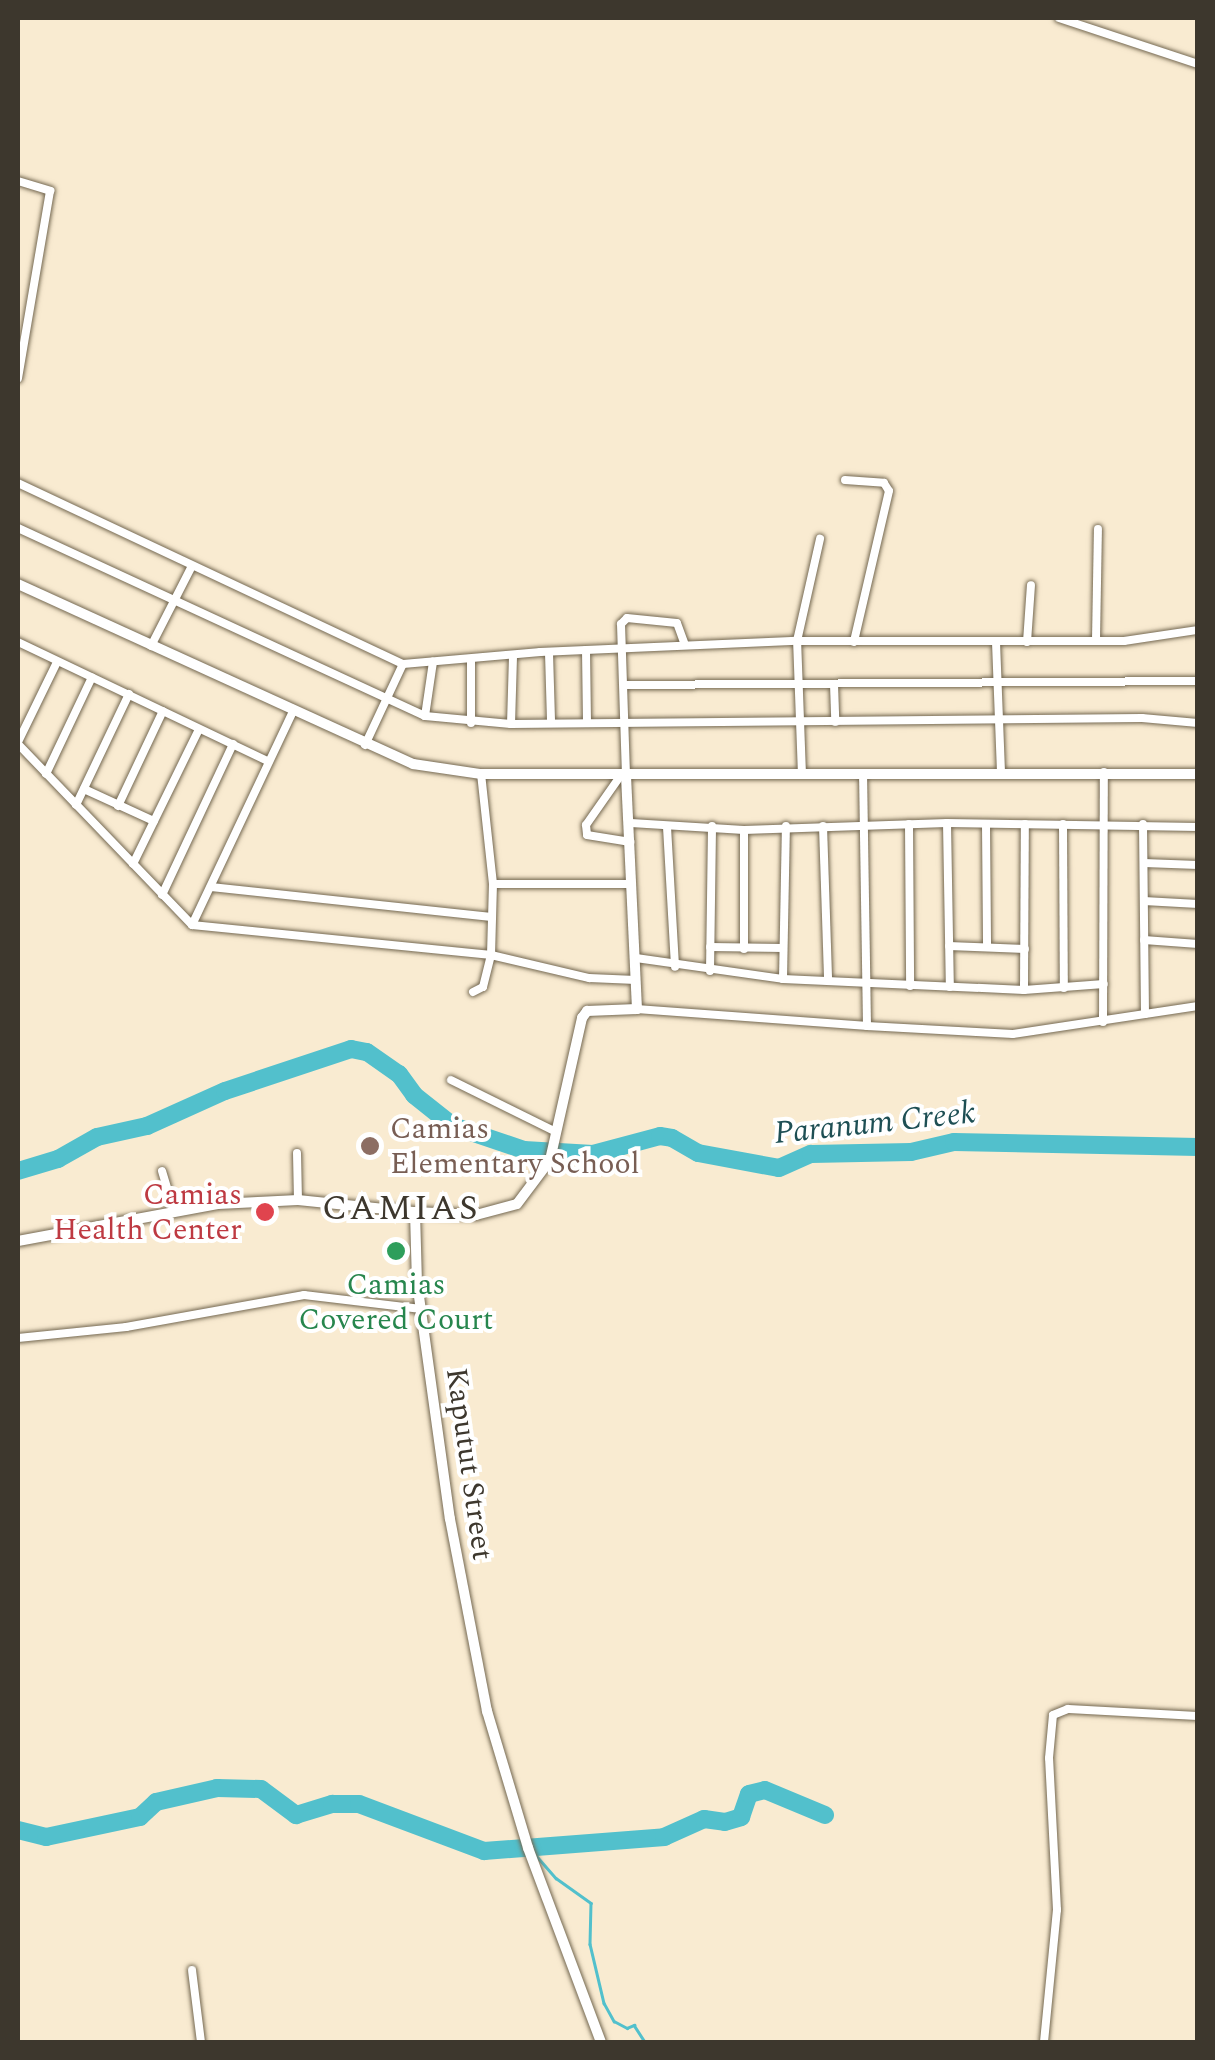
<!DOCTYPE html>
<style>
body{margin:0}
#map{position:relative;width:1215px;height:2060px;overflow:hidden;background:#f9ebd1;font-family:Spectral,serif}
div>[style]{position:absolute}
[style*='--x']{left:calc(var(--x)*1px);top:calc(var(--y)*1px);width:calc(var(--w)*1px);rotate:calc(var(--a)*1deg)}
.stream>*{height:2.5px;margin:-1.25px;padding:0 1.25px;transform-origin:1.25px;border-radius:1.25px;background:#52c0cc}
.river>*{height:18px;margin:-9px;padding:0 9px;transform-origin:9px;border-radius:9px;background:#52c0cc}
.roads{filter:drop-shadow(0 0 2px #746851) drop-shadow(0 0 2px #746851)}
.street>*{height:8px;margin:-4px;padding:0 4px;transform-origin:4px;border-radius:4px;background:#fff}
.secondary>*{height:10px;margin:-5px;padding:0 5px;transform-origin:5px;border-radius:5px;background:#fff}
.dots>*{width:28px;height:28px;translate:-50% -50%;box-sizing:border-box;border:5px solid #fff;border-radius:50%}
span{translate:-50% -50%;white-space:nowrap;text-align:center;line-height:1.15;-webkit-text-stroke:8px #fff;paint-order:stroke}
.education-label{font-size:30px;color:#785e54}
.left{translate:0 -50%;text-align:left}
.health-label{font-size:30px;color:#be3a42}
.right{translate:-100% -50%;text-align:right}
.leisure-label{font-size:30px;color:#27864d}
.street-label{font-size:30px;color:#3d372d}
.water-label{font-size:32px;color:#1e4f54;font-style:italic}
.quarter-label{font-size:35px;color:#3d372d;letter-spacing:2.5px}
.frame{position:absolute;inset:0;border:20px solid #3d372d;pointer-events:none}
</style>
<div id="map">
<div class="stream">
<div style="--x:535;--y:1854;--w:32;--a:49"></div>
<div style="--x:556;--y:1878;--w:43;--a:35.5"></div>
<div style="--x:591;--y:1903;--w:41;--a:91.4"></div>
<div style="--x:590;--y:1944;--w:61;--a:76.7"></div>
<div style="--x:604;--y:2003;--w:21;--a:61"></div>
<div style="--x:614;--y:2021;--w:15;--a:28"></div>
<div style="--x:627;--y:2028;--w:8;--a:-23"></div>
<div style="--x:634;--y:2025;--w:20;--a:57"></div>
</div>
<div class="river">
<div style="--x:18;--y:1171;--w:42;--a:-16.7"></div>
<div style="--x:58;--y:1159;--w:45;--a:-29.4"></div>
<div style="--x:97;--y:1137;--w:51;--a:-12.4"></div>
<div style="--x:147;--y:1126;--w:85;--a:-24.2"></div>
<div style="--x:225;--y:1091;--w:133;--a:-18.4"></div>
<div style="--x:351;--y:1049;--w:16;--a:11"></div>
<div style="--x:367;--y:1052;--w:39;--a:35"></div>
<div style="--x:399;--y:1074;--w:26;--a:54"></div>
<div style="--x:414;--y:1095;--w:50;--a:38.5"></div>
<div style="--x:453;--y:1126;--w:75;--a:18.7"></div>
<div style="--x:524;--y:1150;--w:69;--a:3.3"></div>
<div style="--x:593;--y:1154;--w:69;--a:-15"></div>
<div style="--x:660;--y:1136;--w:12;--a:9"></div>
<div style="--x:672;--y:1138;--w:30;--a:30"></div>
<div style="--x:698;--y:1153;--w:82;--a:10.5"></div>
<div style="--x:779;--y:1168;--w:35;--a:-24"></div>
<div style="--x:811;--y:1154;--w:100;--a:-1.1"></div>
<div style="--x:911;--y:1152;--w:44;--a:-13.1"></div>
<div style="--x:954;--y:1142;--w:244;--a:1.2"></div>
<div style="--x:18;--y:1830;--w:29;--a:14"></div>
<div style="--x:46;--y:1837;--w:96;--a:-12"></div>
<div style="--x:140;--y:1817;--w:22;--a:-43"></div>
<div style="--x:156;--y:1802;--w:63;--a:-12.9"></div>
<div style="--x:217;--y:1788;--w:44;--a:1.3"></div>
<div style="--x:261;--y:1789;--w:44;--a:36.6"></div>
<div style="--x:296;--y:1815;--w:38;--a:-17"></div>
<div style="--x:332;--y:1804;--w:27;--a:0"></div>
<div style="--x:359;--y:1804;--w:134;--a:20.6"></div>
<div style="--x:484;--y:1851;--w:181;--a:-4.4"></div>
<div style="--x:664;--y:1837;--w:44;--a:-24.2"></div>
<div style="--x:704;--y:1819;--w:21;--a:8"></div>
<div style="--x:725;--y:1822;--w:17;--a:-17"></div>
<div style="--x:741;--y:1817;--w:24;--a:-71"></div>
<div style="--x:749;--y:1794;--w:16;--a:-14"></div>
<div style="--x:765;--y:1790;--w:65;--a:22.6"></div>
</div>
<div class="roads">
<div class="street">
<div style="--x:1059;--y:18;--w:146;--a:18.3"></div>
<div style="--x:18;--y:181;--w:34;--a:17"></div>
<div style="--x:50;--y:191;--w:190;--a:99.7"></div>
<div style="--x:845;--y:480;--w:39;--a:4"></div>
<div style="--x:884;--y:483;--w:9;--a:58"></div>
<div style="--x:889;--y:491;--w:155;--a:103.1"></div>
<div style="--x:18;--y:483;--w:425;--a:25.2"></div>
<div style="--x:403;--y:664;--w:138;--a:-5"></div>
<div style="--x:540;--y:652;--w:257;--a:-2.5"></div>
<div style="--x:797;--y:641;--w:327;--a:0"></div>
<div style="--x:1124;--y:641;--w:75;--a:-8.5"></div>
<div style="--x:18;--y:528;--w:448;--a:24.8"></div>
<div style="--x:425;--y:716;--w:86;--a:5.3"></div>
<div style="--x:511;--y:724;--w:631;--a:-0.54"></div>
<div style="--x:1142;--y:718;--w:56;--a:5.1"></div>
<div style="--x:1096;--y:640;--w:111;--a:-89"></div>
<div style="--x:18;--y:642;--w:277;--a:25.5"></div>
<div style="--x:996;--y:642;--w:130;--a:87.8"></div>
<div style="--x:1027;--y:642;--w:57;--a:-86"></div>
<div style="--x:151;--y:646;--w:90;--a:-62.9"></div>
<div style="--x:586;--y:650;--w:71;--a:89.2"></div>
<div style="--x:549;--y:653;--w:69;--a:88.3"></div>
<div style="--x:471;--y:660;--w:63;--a:90"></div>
<div style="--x:834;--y:684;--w:38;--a:88"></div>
<div style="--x:625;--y:685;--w:573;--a:-0.4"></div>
<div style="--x:425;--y:716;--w:55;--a:-81.6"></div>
<div style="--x:511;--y:724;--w:68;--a:-88.3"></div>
<div style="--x:18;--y:742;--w:89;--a:-64"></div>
<div style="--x:18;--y:744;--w:251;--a:46.1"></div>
<div style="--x:192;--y:925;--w:301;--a:5.7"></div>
<div style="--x:491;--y:955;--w:101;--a:13.2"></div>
<div style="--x:589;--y:978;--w:47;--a:2.4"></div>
<div style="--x:365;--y:745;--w:89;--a:-64.9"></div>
<div style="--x:46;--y:774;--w:107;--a:-64.6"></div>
<div style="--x:621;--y:775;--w:61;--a:125"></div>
<div style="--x:586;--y:825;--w:10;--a:84"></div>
<div style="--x:587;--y:835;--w:44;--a:9.2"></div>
<div style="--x:626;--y:775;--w:151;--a:-91.9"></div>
<div style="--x:621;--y:624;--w:8;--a:-45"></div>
<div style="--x:627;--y:618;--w:50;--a:5.7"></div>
<div style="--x:677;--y:623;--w:23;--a:70"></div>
<div style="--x:802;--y:775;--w:134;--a:-92.1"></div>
<div style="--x:797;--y:641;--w:105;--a:-77.3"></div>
<div style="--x:84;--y:789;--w:77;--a:24.6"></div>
<div style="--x:76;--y:805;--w:123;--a:-64.5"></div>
<div style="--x:118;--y:806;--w:105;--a:-64.7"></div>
<div style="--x:631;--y:823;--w:113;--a:3.5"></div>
<div style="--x:744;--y:830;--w:203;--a:-2"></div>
<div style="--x:947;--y:823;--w:251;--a:0.9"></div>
<div style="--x:947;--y:823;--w:164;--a:89"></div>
<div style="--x:909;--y:824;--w:162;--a:89.6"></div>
<div style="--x:1063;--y:824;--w:164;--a:89.7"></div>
<div style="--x:1143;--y:824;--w:190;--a:89.4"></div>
<div style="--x:986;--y:825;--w:122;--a:89.5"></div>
<div style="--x:823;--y:826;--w:154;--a:88.1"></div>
<div style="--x:667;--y:827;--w:140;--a:86.7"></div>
<div style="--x:744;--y:830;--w:119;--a:90"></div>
<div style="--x:1144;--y:863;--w:54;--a:2.1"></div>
<div style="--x:133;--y:864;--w:150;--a:-63.9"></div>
<div style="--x:493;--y:884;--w:136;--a:0"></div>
<div style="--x:211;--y:887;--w:282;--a:6.1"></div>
<div style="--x:162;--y:895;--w:167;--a:-64.8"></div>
<div style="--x:1144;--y:901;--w:54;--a:3.2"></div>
<div style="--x:192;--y:925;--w:234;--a:-64.7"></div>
<div style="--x:1144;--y:940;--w:54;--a:4.2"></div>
<div style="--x:949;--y:946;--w:76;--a:2.3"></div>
<div style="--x:710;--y:947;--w:73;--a:0.8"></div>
<div style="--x:636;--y:958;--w:148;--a:8.1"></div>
<div style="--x:783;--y:979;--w:241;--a:2.6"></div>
<div style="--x:1024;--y:990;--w:80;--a:-4.3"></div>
<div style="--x:710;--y:971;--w:145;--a:-89.2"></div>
<div style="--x:783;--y:979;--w:153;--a:-88.9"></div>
<div style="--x:1024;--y:990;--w:166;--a:-89.7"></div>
<div style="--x:473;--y:992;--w:11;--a:-27"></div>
<div style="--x:483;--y:987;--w:33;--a:-76"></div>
<div style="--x:491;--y:955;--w:71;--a:-88.4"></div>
<div style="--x:493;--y:884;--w:111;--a:-96.2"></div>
<div style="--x:637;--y:1009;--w:231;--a:4.2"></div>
<div style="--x:867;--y:1026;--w:253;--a:-90.9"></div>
<div style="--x:1103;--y:1022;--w:250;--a:-89.8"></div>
<div style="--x:867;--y:1026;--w:146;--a:3.1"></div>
<div style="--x:1013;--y:1034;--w:187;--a:-8.6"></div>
<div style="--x:451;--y:1080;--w:115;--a:26.3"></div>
<div style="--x:297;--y:1153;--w:47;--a:88.8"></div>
<div style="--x:162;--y:1171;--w:42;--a:73.3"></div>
<div style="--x:18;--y:1338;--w:109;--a:-5.8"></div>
<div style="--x:126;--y:1327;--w:181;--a:-10.2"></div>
<div style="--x:304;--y:1295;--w:118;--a:6.8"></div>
<div style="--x:192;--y:1970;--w:73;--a:82.9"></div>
<div style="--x:1044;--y:2042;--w:133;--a:-84.4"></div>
<div style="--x:1057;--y:1910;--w:152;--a:-93"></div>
<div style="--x:1049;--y:1758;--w:43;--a:-84.7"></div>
<div style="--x:1053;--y:1715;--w:16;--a:-22"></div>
<div style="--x:1068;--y:1709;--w:130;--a:3.1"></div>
</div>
<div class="secondary">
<div style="--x:18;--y:584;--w:434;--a:24.5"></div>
<div style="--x:413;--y:764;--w:69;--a:8.4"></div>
<div style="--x:481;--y:774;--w:717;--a:0"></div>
<div style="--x:415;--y:1212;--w:61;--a:2.8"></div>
<div style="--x:476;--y:1215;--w:42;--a:-15"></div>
<div style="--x:517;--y:1204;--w:55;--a:-53.1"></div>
<div style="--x:550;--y:1160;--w:146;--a:-77.3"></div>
<div style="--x:582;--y:1018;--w:9;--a:-54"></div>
<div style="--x:587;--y:1011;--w:50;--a:-2.3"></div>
<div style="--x:637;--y:1009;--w:234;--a:-92.7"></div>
<div style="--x:18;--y:1241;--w:203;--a:-10.5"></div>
<div style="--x:218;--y:1204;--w:80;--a:-2.9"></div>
<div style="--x:298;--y:1200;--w:118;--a:5.9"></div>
<div style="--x:415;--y:1212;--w:70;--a:88.4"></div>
<div style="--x:417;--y:1282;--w:239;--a:82.1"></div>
<div style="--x:450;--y:1519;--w:196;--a:79.1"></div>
<div style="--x:487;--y:1711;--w:143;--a:73.3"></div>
<div style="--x:528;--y:1848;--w:207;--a:69.4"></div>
</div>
</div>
<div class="dots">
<div style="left:370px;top:1146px;background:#8d6e63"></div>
<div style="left:265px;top:1212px;background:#e0444e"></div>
<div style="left:396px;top:1251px;background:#2e9e5b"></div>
</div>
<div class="education-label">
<span class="left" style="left:390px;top:1146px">Camias<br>Elementary School</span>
</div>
<div class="health-label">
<span class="right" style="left:242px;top:1212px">Camias<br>Health Center</span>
</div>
<div class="leisure-label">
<span style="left:396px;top:1302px">Camias<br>Covered Court</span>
</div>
<div class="street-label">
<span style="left:469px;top:1464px;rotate:82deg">Kaputut Street</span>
</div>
<div class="water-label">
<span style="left:875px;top:1124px;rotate:-6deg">Paranum Creek</span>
</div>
<div class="quarter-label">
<span style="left:401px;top:1209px">CAMIAS</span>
</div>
<div class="frame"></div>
</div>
